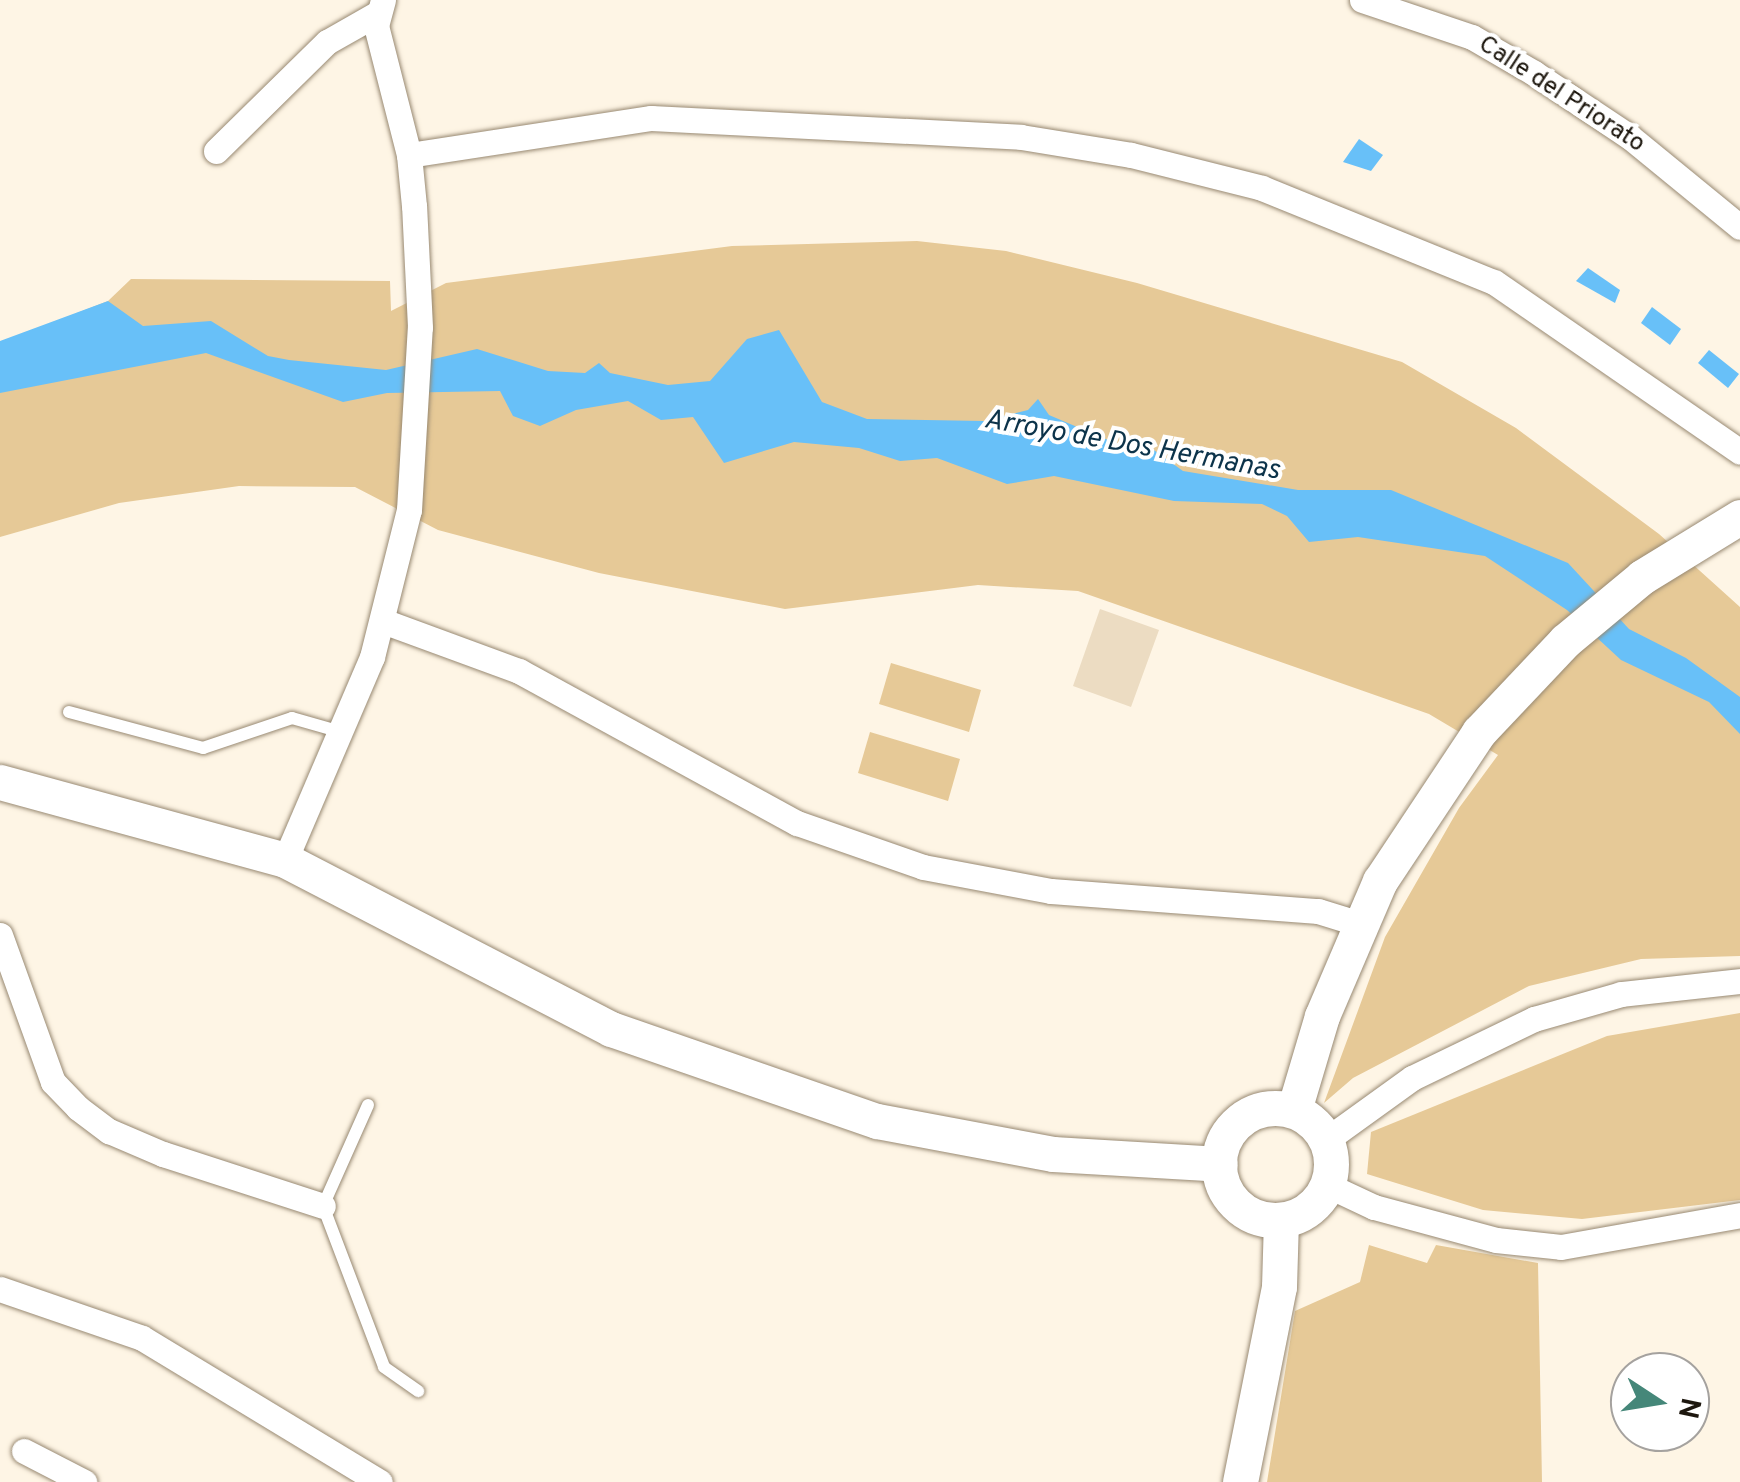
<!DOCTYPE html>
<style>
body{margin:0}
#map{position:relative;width:1740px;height:1482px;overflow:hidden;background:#fef5e5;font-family:Overpass,sans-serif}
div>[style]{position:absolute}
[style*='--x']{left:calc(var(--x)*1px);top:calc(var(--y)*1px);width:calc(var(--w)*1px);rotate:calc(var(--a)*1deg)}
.green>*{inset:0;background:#e6c997}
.water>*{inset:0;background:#68c0f8}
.building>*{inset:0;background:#ecdcc2}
.roads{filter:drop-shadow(0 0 2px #988972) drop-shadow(0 0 2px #988972)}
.lane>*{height:12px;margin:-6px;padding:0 6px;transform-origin:6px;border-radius:6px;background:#fff}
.street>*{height:25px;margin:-12.5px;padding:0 12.5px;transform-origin:12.5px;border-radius:12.5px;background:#fff}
.secondary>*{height:35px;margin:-17.5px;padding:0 17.5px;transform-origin:17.5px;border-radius:17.5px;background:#fff}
.secondary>.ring{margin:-17.5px;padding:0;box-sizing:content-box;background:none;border:35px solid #fff;border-radius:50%}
span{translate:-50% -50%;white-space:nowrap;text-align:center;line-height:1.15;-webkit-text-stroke:8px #fff;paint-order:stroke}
.street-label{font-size:25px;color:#1d170e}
.water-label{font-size:28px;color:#0c334a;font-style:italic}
.north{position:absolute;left:1610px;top:1352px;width:100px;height:100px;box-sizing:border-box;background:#fff;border:2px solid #a5a29f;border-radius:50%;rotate:102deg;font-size:28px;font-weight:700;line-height:40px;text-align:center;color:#1d170e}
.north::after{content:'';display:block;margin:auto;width:35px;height:45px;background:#458779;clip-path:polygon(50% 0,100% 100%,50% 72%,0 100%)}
</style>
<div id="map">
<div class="green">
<div style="clip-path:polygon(917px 241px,1006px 251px,1137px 283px,1402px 362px,1516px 428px,1659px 534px,1740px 607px,1740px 956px,1641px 959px,1529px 986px,1353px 1078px,1324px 1103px,1385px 937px,1459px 808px,1498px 755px,1429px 714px,1078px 591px,978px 585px,785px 609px,599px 573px,438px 530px,355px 487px,239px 486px,119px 503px,0 537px,0 343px,108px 301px,131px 279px,390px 281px,391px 311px,446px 283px,732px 246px)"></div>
<div style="clip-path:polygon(891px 663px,981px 690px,969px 732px,879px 704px)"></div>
<div style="clip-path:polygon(870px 732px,960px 759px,948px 801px,858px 773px)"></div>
<div style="clip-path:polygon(1740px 1013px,1740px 1200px,1582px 1219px,1483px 1210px,1367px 1174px,1371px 1132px,1607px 1036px)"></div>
<div style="clip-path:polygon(1369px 1245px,1427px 1263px,1436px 1245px,1538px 1263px,1542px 1482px,1267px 1482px,1295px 1311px,1360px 1282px)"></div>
</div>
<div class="water">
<div style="clip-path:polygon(1359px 139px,1383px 155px,1371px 171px,1343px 162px)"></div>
<div style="clip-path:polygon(1588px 268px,1620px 290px,1615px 303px,1576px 281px)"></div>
<div style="clip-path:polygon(108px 301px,143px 326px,211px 321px,268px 356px,289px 360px,386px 370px,477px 349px,548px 371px,585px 373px,599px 363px,610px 373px,668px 385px,710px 381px,747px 339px,779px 330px,822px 402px,867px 419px,984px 421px,1028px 410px,1038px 399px,1049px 415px,1122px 446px,1151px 448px,1183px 471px,1298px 490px,1391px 490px,1568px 563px,1629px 629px,1686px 658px,1740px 697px,1740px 734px,1709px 702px,1621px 660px,1567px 610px,1485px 556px,1358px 537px,1309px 542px,1287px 516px,1262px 504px,1174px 501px,1054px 476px,1007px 484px,937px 458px,900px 461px,859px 448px,794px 442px,724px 463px,693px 417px,661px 420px,628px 401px,576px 410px,540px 426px,513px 416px,500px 391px,387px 393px,343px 402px,206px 353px,0 393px,0 341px)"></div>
<div style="clip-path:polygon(1652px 307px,1681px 329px,1670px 345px,1641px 323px)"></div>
<div style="clip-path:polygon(1709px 350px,1739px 374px,1728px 388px,1698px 363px)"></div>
</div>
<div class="building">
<div style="clip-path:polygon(1100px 609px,1159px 630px,1131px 707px,1073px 686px)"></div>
</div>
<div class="roads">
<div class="lane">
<div style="--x:69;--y:712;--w:139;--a:15"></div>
<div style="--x:203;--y:748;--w:94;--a:-18.6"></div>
<div style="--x:292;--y:718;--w:51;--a:15.9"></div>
<div style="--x:368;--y:1105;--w:111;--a:114"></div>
<div style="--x:323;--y:1206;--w:172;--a:69.2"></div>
<div style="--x:384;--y:1367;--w:42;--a:35.2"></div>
</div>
<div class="street">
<div style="--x:1362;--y:0;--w:116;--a:18.6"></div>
<div style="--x:1472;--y:37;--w:72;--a:30.1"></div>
<div style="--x:1534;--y:73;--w:115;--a:33.7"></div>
<div style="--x:1630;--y:137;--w:142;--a:39.3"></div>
<div style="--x:216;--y:151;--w:156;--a:-44.5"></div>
<div style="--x:327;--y:42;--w:59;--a:-29.6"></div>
<div style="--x:409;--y:155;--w:245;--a:-8.7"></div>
<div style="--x:651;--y:118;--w:370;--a:2.9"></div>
<div style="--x:1021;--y:137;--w:111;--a:9.3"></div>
<div style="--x:1131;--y:155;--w:135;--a:14.1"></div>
<div style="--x:1262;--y:188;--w:250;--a:22.1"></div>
<div style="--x:1494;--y:282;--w:299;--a:34.6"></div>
<div style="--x:383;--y:621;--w:145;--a:20.2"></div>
<div style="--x:519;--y:671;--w:317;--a:28.7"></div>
<div style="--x:797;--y:823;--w:133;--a:19.2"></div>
<div style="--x:923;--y:867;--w:130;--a:10.6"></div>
<div style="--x:1051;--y:891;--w:268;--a:4.3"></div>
<div style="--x:1318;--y:911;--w:44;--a:17.2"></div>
<div style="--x:285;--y:860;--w:221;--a:-66.8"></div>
<div style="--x:372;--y:657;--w:152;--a:-75.9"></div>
<div style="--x:409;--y:510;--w:183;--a:-86.6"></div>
<div style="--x:420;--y:327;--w:121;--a:-92.8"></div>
<div style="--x:414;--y:206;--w:51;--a:-95.6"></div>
<div style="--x:409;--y:155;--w:133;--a:-104.3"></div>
<div style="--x:376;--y:26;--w:27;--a:-75"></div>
<div style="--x:0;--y:935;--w:156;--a:70.2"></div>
<div style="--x:53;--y:1082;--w:36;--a:46"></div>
<div style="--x:78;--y:1108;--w:39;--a:37"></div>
<div style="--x:109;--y:1131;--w:59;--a:23.1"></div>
<div style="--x:163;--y:1154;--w:168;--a:18"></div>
<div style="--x:1326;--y:1140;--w:106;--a:-35.8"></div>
<div style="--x:1412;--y:1078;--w:136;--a:-25.8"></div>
<div style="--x:1534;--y:1019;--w:91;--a:-16"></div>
<div style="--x:1621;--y:994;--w:120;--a:-6.2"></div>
<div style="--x:1327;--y:1185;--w:52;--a:25.1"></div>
<div style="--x:1374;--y:1207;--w:126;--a:15.1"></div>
<div style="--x:1496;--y:1240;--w:65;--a:6.1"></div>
<div style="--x:1561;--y:1247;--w:182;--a:-10.1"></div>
<div style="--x:0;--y:1289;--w:150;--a:19"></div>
<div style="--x:142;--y:1338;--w:278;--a:31.2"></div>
<div style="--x:24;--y:1451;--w:68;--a:27.3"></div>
</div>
<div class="secondary">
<div style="--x:0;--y:782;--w:295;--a:15.3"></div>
<div style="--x:285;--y:860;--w:367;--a:27.4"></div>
<div style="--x:611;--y:1029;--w:281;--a:19.1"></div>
<div style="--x:877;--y:1121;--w:179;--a:10.6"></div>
<div style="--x:1053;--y:1154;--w:167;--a:3.4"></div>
<div class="ring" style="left:1219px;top:1108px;width:77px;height:77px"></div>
<div style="--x:1294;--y:1110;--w:98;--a:-73.4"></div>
<div style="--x:1322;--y:1016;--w:147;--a:-66.8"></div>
<div style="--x:1380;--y:881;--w:179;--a:-56.4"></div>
<div style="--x:1479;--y:732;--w:125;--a:-46.6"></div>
<div style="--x:1565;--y:641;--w:100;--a:-39.7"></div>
<div style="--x:1642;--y:577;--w:115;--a:-31.5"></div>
<div style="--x:1240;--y:1482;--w:199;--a:-78.7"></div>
<div style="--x:1279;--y:1287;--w:66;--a:-88.3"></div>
</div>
</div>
<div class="street-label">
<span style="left:1561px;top:95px;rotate:33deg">Calle del Priorato</span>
</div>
<div class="water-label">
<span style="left:1132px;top:446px;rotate:10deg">Arroyo de Dos Hermanas</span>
</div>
<div class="north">N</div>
</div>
